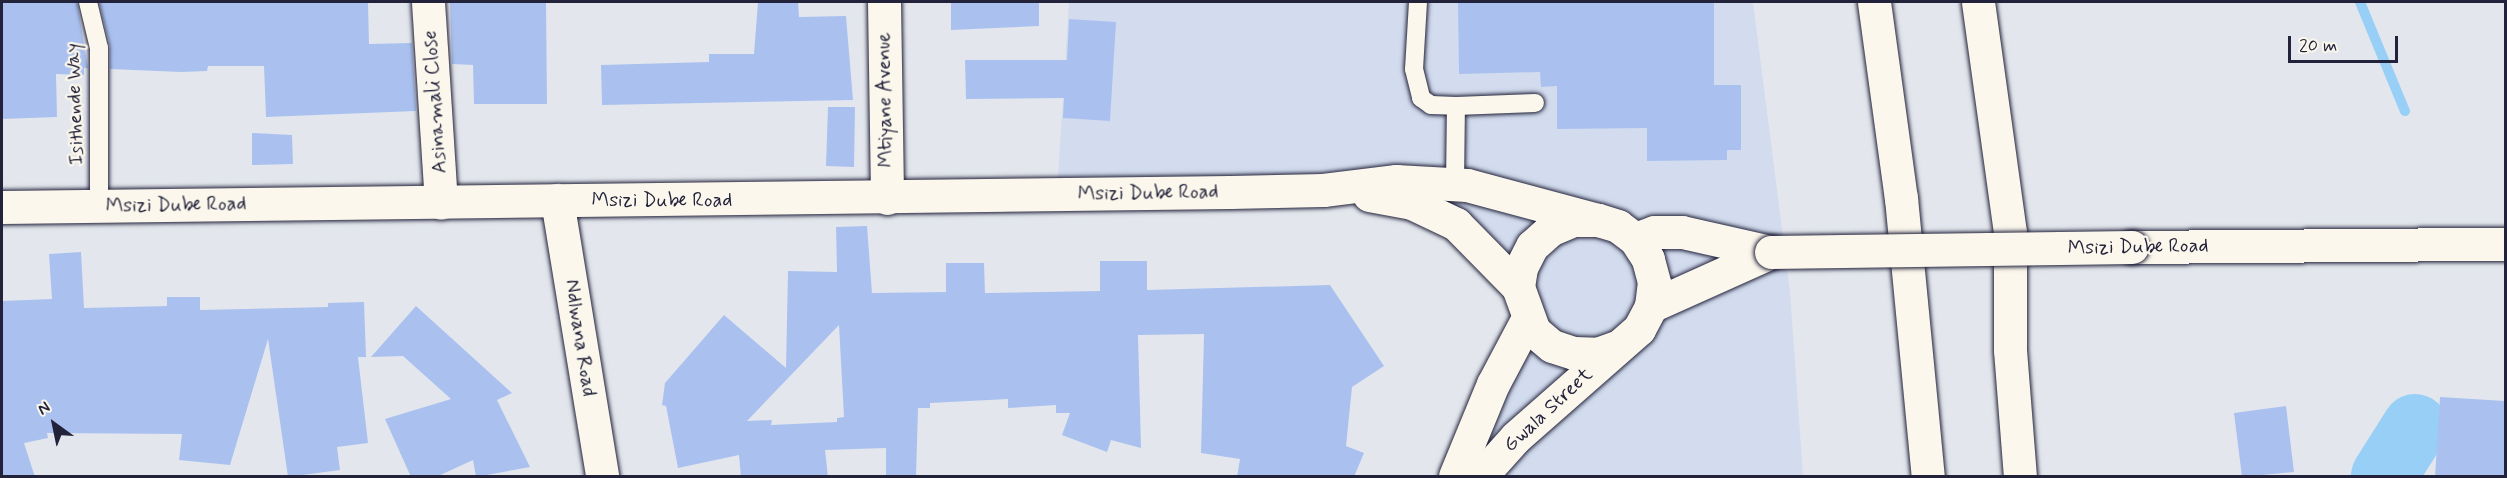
<!DOCTYPE html>
<style>
body{margin:0}
#map{position:relative;width:2507px;height:478px;overflow:hidden;background:#e3e7ed;font-family:Mynerve,sans-serif}
div>[style]{position:absolute}
[style*='--x']{left:calc(var(--x)*1px);top:calc(var(--y)*1px);width:calc(var(--w)*1px);rotate:calc(var(--a)*1deg)}
.built>*{inset:0;background:#d2dcee}
.stream>*{height:10px;margin:-5px;padding:0 5px;transform-origin:5px;border-radius:5px;background:#98cff7}
.river>*{height:66px;margin:-33px;padding:0 33px;transform-origin:33px;border-radius:33px;background:#98cff7}
.building>*{inset:0;background:#aac1ef}
.roads{filter:drop-shadow(0 0 2px #22223b) drop-shadow(0 0 2px #22223b)}
.service>*{height:18px;margin:-9px;padding:0 9px;transform-origin:9px;border-radius:9px;background:#fbf7ec}
.minor>*{height:33px;margin:-16.5px;padding:0 16.5px;transform-origin:16.5px;border-radius:16.5px;background:#fbf7ec}
.tertiary>*{height:33px;margin:-16.5px;padding:0 16.5px;transform-origin:16.5px;border-radius:16.5px;background:#fbf7ec}
.motorway>*{height:33px;margin:-16.5px;padding:0 16.5px;transform-origin:16.5px;border-radius:16.5px;background:#fbf7ec}
.bridges{filter:drop-shadow(0 0 2px #22223b) drop-shadow(0 0 2px #22223b)}
.tertiary-bridge>*{height:33px;margin:-16.5px;padding:0 16.5px;transform-origin:16.5px;border-radius:16.5px;background:#fbf7ec}
span{translate:-50% -50%;white-space:nowrap;text-align:center;line-height:1.15;-webkit-text-stroke:4.5px #fbf7ec;paint-order:stroke}
.street-label{font-size:20px;color:#22223b}
.frame{position:absolute;inset:0;border:3px solid #22223b;pointer-events:none}
.north{position:absolute;left:24px;top:394px;width:60px;height:60px;-webkit-text-stroke:4px #fbf7ec;paint-order:stroke;rotate:327deg;font-size:16px;font-weight:700;line-height:24px;text-align:center;color:#22223b}
.north::after{content:'';display:block;margin:auto;width:21px;height:27px;background:#22223b;clip-path:polygon(50% 0,100% 100%,50% 72%,0 100%)}
.scale{position:absolute;left:2288px;top:36px;width:110px;height:27px;box-sizing:border-box;border:3px solid #22223b;border-top:0;padding-left:8px;font-size:18px;line-height:21px;white-space:nowrap;color:#22223b;-webkit-text-stroke:4px #fbf7ec;paint-order:stroke}
</style>
<div id="map">
<div class="built">
<div style="clip-path:polygon(1069px 2px,1753px 2px,1790px 292px,1803px 476px,1456px 476px,1530px 318px,1413px 203px,1057px 193px)"></div>
</div>
<div class="stream">
<div style="--x:2360;--y:2;--w:118;--a:67.6"></div>
</div>
<div class="river">
<div style="--x:2384;--y:476;--w:58;--a:-57.7"></div>
</div>
<div class="building">
<div style="clip-path:polygon(2px 2px,77px 2px,88px 68px,84px 68px,84px 75px,56px 74px,57px 117px,2px 119px)"></div>
<div style="clip-path:polygon(99px 2px,368px 2px,369px 44px,412px 43px,416px 111px,266px 117px,264px 66px,208px 66px,207px 71px,181px 72px,110px 69px,110px 46px)"></div>
<div style="clip-path:polygon(450px 2px,546px 2px,547px 104px,474px 104px,473px 65px,452px 64px)"></div>
<div style="clip-path:polygon(758px 2px,798px 2px,799px 17px,846px 16px,853px 100px,602px 105px,601px 65px,709px 62px,709px 54px,754px 54px)"></div>
<div style="clip-path:polygon(951px 2px,1039px 2px,1039px 26px,951px 30px)"></div>
<div style="clip-path:polygon(1458px 2px,1714px 2px,1714px 85px,1741px 85px,1741px 150px,1727px 150px,1727px 160px,1647px 161px,1647px 128px,1557px 129px,1557px 86px,1541px 87px,1540px 72px,1459px 74px)"></div>
<div style="clip-path:polygon(1069px 19px,1116px 22px,1110px 121px,1063px 118px,1064px 98px,966px 99px,965px 60px,1067px 60px)"></div>
<div style="clip-path:polygon(828px 107px,855px 107px,854px 167px,826px 166px)"></div>
<div style="clip-path:polygon(252px 133px,292px 135px,293px 164px,252px 165px)"></div>
<div style="clip-path:polygon(evenodd,867px 226px,872px 293px,946px 292px,946px 263px,984px 263px,985px 293px,1100px 291px,1100px 261px,1147px 261px,1147px 290px,1330px 285px,1384px 366px,1352px 387px,1346px 446px,1364px 453px,1354px 477px,1237px 477px,1240px 459px,1201px 453px,1204px 334px,1138px 335px,1141px 448px,1111px 440px,1107px 452px,1062px 435px,1070px 413px,1056px 413px,1056px 405px,1008px 408px,1008px 399px,930px 403px,930px 408px,918px 408px,916px 477px,886px 477px,886px 448px,825px 450px,828px 477px,741px 477px,739px 455px,678px 468px,666px 406px,662px 405px,665px 383px,724px 315px,786px 368px,788px 271px,837px 272px,836px 227px,867px 226px,839px 325px,844px 417px,837px 418px,837px 422px,771px 425px,772px 420px,747px 421px,839px 325px)"></div>
<div style="clip-path:polygon(81px 252px,84px 308px,167px 306px,167px 297px,200px 297px,200px 310px,328px 307px,328px 303px,364px 302px,366px 357px,358px 357px,368px 443px,337px 447px,340px 470px,288px 477px,268px 339px,230px 465px,179px 460px,182px 434px,47px 433px,48px 438px,24px 443px,35px 477px,2px 477px,2px 301px,52px 299px,49px 254px)"></div>
<div style="clip-path:polygon(416px 306px,512px 393px,497px 400px,530px 467px,476px 477px,473px 460px,436px 477px,411px 477px,385px 419px,451px 399px,403px 356px,371px 357px)"></div>
<div style="clip-path:polygon(2440px 397px,2505px 401px,2505px 477px,2435px 477px)"></div>
<div style="clip-path:polygon(2286px 406px,2294px 472px,2242px 477px,2234px 413px)"></div>
</div>
<div class="roads">
<div class="service">
<div style="--x:88;--y:2;--w:47;--a:76.6"></div>
<div style="--x:99;--y:48;--w:158;--a:90"></div>
<div style="--x:1418;--y:2;--w:67;--a:93.4"></div>
<div style="--x:1414;--y:69;--w:30;--a:76"></div>
<div style="--x:1421;--y:98;--w:12;--a:35"></div>
<div style="--x:1431;--y:105;--w:25;--a:2"></div>
<div style="--x:1456;--y:106;--w:79;--a:-2.2"></div>
<div style="--x:1455;--y:184;--w:78;--a:-89.3"></div>
</div>
<div class="minor">
<div style="--x:428;--y:2;--w:201;--a:86.3"></div>
<div style="--x:884;--y:2;--w:196;--a:89.1"></div>
<div style="--x:557;--y:200;--w:280;--a:80.7"></div>
</div>
<div class="tertiary">
<div style="--x:1369;--y:195;--w:44;--a:10.5"></div>
<div style="--x:1412;--y:203;--w:49;--a:25.5"></div>
<div style="--x:1456;--y:224;--w:88;--a:45.5"></div>
<div style="--x:2;--y:207;--w:1228;--a:-0.7"></div>
<div style="--x:1230;--y:192;--w:93;--a:-1.2"></div>
<div style="--x:1323;--y:190;--w:74;--a:-7"></div>
<div style="--x:1396;--y:181;--w:71;--a:3.2"></div>
<div style="--x:1467;--y:185;--w:136;--a:15"></div>
<div style="--x:1635;--y:239;--w:20;--a:-20"></div>
<div style="--x:1654;--y:232;--w:28;--a:0"></div>
<div style="--x:1682;--y:232;--w:91;--a:12.7"></div>
<div style="--x:2132;--y:247;--w:374;--a:-0.5"></div>
<div style="--x:1651;--y:306;--w:132;--a:-24.2"></div>
<div style="--x:1455;--y:476;--w:100;--a:-67.6"></div>
<div style="--x:1493;--y:384;--w:75;--a:-62.1"></div>
<div style="--x:1481;--y:476;--w:52;--a:-48.1"></div>
<div style="--x:1516;--y:437;--w:164;--a:-41.3"></div>
<div style="--x:1639;--y:329;--w:26;--a:-62"></div>
<div style="--x:1651;--y:306;--w:24;--a:-83"></div>
<div style="--x:1654;--y:282;--w:24;--a:-105"></div>
<div style="--x:1648;--y:259;--w:24;--a:-123"></div>
<div style="--x:1635;--y:239;--w:21;--a:-143"></div>
<div style="--x:1618;--y:226;--w:21;--a:-163"></div>
<div style="--x:1598;--y:220;--w:25;--a:180"></div>
<div style="--x:1573;--y:220;--w:25;--a:157"></div>
<div style="--x:1550;--y:230;--w:24;--a:138"></div>
<div style="--x:1532;--y:246;--w:25;--a:117"></div>
<div style="--x:1521;--y:268;--w:19;--a:99"></div>
<div style="--x:1518;--y:287;--w:47;--a:70"></div>
<div style="--x:1534;--y:331;--w:23;--a:40"></div>
<div style="--x:1552;--y:346;--w:23;--a:18"></div>
<div style="--x:1574;--y:353;--w:23;--a:2"></div>
<div style="--x:1597;--y:354;--w:23;--a:-20"></div>
</div>
<div class="motorway">
<div style="--x:1874;--y:2;--w:198;--a:82.2"></div>
<div style="--x:1901;--y:198;--w:279;--a:84.5"></div>
<div style="--x:1978;--y:2;--w:232;--a:82.1"></div>
<div style="--x:2010;--y:232;--w:118;--a:90"></div>
<div style="--x:2010;--y:350;--w:126;--a:85.5"></div>
</div>
</div>
<div class="bridges">
<div class="tertiary-bridge">
<div style="--x:1771;--y:252;--w:361;--a:-0.8"></div>
</div>
</div>
<div class="street-label">
<span style="left:885px;top:100px;rotate:-91deg">Mtiyane Avenue</span>
<span style="left:435px;top:102px;rotate:-94deg">Asinamali Close</span>
<span style="left:75px;top:104px;rotate:-92deg">Isithende Way</span>
<span style="left:1148px;top:193px;rotate:-1deg">Msizi Dube Road</span>
<span style="left:662px;top:200px">Msizi Dube Road</span>
<span style="left:176px;top:205px;rotate:-1deg">Msizi Dube Road</span>
<span style="left:2138px;top:247px;rotate:-1deg">Msizi Dube Road</span>
<span style="left:580px;top:338px;rotate:81deg">Ndlwana Road</span>
<span style="left:1548px;top:410px;rotate:-43deg">Gwala Street</span>
</div>
<div class="frame"></div>
<div class="north">N</div>
<div class="scale">20 m</div>
</div>
